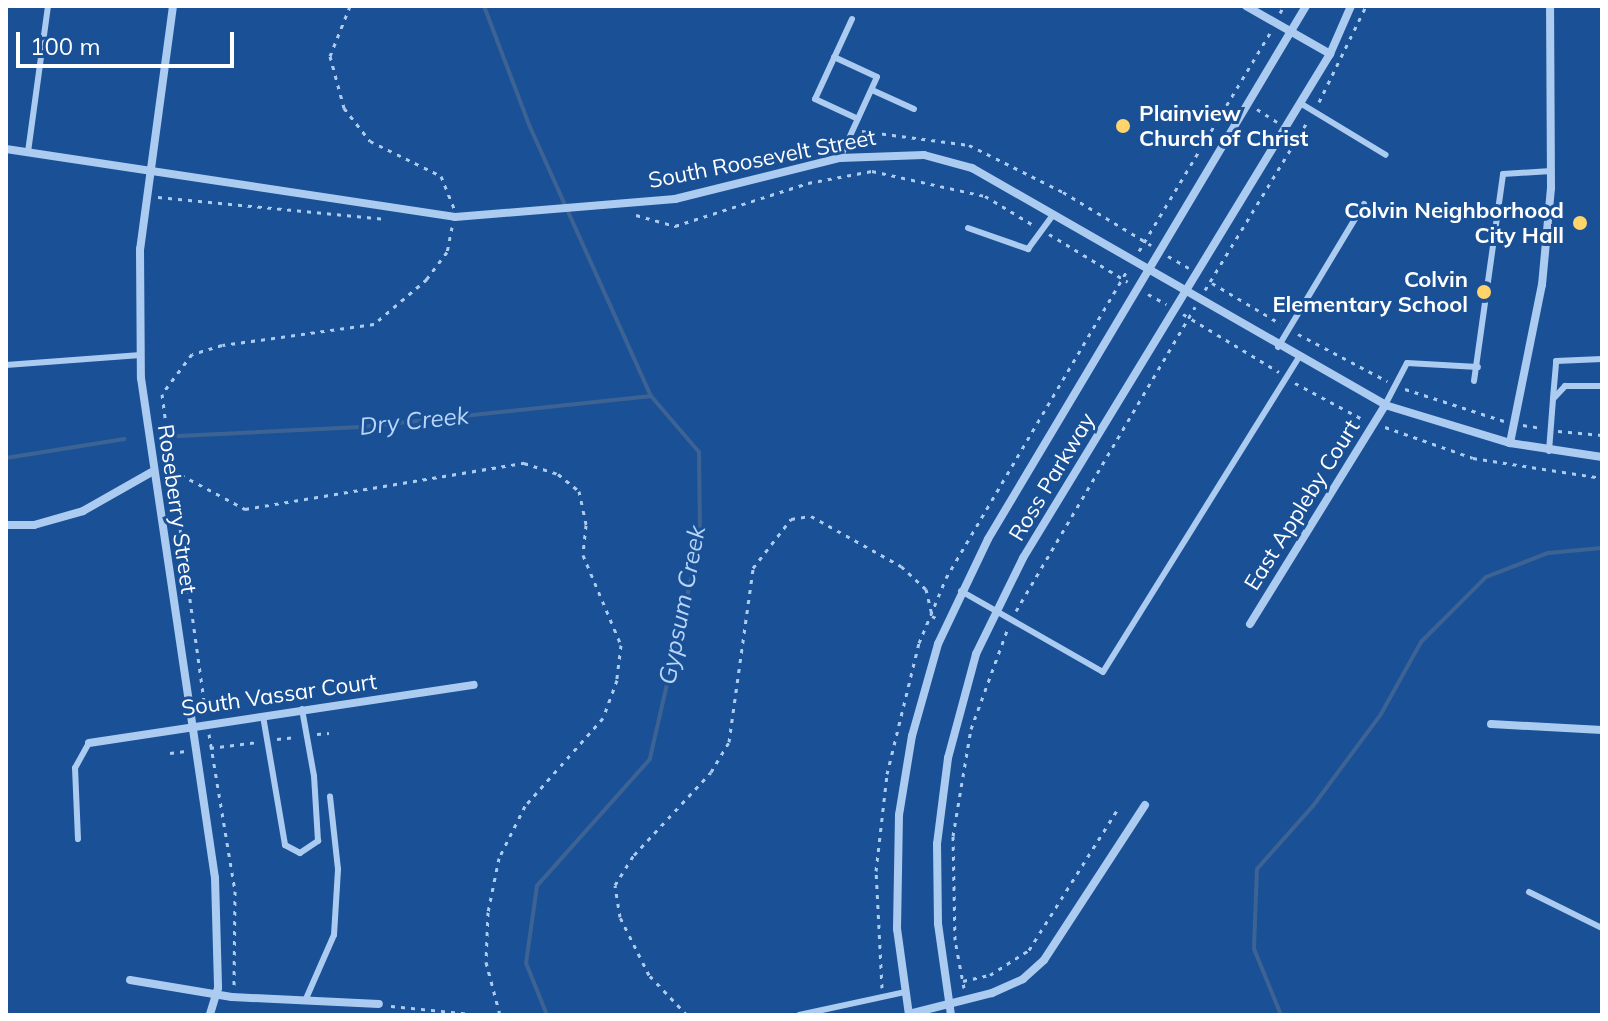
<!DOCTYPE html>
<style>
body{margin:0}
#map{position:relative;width:1608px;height:1021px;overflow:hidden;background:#1a5095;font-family:Mulish,sans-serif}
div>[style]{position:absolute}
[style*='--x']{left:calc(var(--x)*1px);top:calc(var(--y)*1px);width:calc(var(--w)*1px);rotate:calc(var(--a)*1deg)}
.stream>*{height:4px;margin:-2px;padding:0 2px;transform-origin:2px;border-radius:2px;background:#3d6395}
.path>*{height:3px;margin-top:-1.5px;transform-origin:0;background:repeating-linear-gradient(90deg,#accbf0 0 4px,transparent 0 10px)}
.service>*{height:6px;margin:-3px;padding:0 3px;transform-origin:3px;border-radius:3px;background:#accbf0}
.minor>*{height:8px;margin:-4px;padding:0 4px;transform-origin:4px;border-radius:4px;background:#accbf0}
.dots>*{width:22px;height:22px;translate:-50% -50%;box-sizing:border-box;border:4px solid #1a5095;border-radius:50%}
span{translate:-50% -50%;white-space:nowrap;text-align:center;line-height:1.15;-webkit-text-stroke:6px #1a5095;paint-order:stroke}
.poi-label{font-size:22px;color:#fff;font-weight:700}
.left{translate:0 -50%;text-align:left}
.right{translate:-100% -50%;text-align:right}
.street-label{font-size:22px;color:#fff}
.water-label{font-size:24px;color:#b9d5f7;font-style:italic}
.frame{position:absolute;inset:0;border:8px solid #fff;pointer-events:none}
.scale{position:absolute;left:16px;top:32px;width:218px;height:36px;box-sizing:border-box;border:4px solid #fff;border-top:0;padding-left:10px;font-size:24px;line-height:28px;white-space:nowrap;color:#fff;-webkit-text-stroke:6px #1a5095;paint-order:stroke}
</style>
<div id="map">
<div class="stream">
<div style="--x:484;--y:6;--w:129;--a:69.2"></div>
<div style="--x:530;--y:127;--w:295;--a:65.8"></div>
<div style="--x:651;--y:396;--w:74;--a:49.4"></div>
<div style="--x:699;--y:452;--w:88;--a:89.3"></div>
<div style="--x:700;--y:540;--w:225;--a:102.9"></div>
<div style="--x:650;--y:759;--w:170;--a:131.7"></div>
<div style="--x:537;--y:886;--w:78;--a:98.1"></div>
<div style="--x:526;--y:963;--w:56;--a:68"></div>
<div style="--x:178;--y:436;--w:183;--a:-2.8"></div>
<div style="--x:361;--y:427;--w:290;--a:-6.1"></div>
<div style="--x:6;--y:458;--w:120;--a:-9.1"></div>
<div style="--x:1281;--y:1015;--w:71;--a:-112.2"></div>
<div style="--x:1254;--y:949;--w:80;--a:-87.9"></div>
<div style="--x:1257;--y:869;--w:84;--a:-48.4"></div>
<div style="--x:1313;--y:806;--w:114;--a:-53.5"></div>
<div style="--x:1381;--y:714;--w:82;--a:-60.9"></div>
<div style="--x:1421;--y:642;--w:92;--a:-45"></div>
<div style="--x:1486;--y:577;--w:66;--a:-21.2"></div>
<div style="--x:1548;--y:553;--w:54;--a:-5.3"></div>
</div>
<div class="path">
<div style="--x:350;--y:6;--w:54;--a:111.8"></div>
<div style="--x:330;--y:56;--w:54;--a:74.9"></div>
<div style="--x:344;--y:108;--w:42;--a:51.8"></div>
<div style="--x:370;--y:141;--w:79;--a:26.2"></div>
<div style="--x:441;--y:176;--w:35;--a:68"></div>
<div style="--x:1280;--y:13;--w:8;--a:-60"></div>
<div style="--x:1319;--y:102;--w:107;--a:-63.9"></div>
<div style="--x:1257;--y:109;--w:24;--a:33"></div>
<div style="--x:862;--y:131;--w:108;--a:7.5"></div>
<div style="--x:969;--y:145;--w:105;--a:26.6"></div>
<div style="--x:1063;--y:192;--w:103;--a:31.1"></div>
<div style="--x:158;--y:197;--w:229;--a:5.5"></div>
<div style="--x:636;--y:215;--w:41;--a:15.8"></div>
<div style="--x:675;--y:226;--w:140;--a:-17.9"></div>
<div style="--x:808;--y:183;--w:65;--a:-10.6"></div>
<div style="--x:872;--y:171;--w:116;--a:12.5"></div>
<div style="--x:985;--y:196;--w:58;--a:31"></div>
<div style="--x:452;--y:227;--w:25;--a:101"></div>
<div style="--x:447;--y:252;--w:34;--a:127"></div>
<div style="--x:427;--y:279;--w:70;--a:139.7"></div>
<div style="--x:374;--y:324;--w:153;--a:172.1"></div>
<div style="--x:222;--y:345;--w:31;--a:163"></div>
<div style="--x:192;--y:354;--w:50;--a:126.9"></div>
<div style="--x:162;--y:394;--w:77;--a:82.5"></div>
<div style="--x:172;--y:470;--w:83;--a:28.1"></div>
<div style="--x:245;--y:509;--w:283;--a:-9.4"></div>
<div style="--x:524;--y:463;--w:36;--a:18"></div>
<div style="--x:558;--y:474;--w:27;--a:39"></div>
<div style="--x:579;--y:491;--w:35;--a:78"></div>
<div style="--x:586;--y:525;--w:30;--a:96"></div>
<div style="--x:583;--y:555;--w:98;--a:67.1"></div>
<div style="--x:621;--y:645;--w:35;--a:97"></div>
<div style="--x:617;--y:680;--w:40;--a:110.2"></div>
<div style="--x:603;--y:718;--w:118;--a:131.6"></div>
<div style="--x:525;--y:806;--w:58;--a:116.6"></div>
<div style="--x:499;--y:858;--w:55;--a:101.5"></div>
<div style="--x:488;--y:912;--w:50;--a:92.3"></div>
<div style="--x:486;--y:962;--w:55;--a:75.2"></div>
<div style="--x:1049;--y:234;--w:92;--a:31.3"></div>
<div style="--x:1139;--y:251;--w:257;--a:-59"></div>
<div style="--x:1168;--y:256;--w:24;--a:30"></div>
<div style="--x:1212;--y:283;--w:80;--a:30.7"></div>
<div style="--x:1205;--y:290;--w:200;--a:-58.7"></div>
<div style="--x:1148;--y:294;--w:21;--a:29"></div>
<div style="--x:1183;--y:314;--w:112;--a:31.1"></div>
<div style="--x:1298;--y:334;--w:101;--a:27.8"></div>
<div style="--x:1295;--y:383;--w:76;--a:28.2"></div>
<div style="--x:1405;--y:389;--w:104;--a:17.9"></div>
<div style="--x:1523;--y:425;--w:20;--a:9"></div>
<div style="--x:1385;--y:427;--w:93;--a:19.4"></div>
<div style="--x:1473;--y:458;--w:131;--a:8.8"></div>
<div style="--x:1558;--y:431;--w:44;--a:5.2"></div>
<div style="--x:172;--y:470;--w:246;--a:82.1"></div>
<div style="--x:1016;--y:611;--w:353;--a:-59.5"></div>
<div style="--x:209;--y:734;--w:159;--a:80.6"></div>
<div style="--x:235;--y:891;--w:97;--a:90.6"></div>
<div style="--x:317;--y:734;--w:12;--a:-5"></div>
<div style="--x:277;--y:739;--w:20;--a:-6"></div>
<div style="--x:210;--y:748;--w:48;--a:-7.1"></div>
<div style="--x:170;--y:753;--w:16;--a:-7"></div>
<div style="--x:963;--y:981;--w:28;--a:-13"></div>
<div style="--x:990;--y:975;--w:46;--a:-32.7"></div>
<div style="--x:1029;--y:950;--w:165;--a:-57.8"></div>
<div style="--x:882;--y:988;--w:117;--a:-92.9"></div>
<div style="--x:876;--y:871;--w:98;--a:-83.5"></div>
<div style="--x:887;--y:774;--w:135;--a:-76.3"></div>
<div style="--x:919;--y:643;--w:70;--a:-67.4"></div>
<div style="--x:946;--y:578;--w:356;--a:-59.5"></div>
<div style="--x:964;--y:988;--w:49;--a:-100.6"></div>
<div style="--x:955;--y:940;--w:104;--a:-91.1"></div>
<div style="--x:953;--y:836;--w:109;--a:-80.5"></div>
<div style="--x:971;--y:729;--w:108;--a:-69.9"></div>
<div style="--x:391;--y:1006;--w:91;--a:5.6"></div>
<div style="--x:687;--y:1015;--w:55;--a:-133.5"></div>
<div style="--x:649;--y:975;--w:65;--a:-116.6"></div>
<div style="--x:620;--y:917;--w:32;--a:-99"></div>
<div style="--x:615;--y:885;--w:36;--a:-58"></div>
<div style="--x:634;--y:855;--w:113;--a:-47.1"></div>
<div style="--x:711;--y:772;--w:35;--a:-59"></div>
<div style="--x:729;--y:742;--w:176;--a:-82.1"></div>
<div style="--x:753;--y:568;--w:62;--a:-52.2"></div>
<div style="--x:791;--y:519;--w:20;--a:-9"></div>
<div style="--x:811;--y:516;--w:103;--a:29.1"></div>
<div style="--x:901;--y:566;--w:34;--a:43"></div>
<div style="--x:926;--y:589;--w:28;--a:77"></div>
<div style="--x:932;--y:616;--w:7;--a:27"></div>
</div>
<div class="service">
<div style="--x:852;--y:19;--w:88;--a:114.8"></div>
<div style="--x:815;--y:99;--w:47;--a:24.9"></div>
<div style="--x:834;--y:57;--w:47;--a:24.9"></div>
<div style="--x:877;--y:77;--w:89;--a:114.6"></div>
<div style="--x:872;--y:90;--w:46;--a:24.3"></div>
<div style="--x:1300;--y:103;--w:100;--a:31.2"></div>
<div style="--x:28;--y:152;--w:147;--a:-82.2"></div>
<div style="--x:968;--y:228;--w:64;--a:19.3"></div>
<div style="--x:1028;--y:249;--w:42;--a:-53.7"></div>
<div style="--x:1278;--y:347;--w:167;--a:-59"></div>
<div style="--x:6;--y:365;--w:135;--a:-4.2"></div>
<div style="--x:1474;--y:381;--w:209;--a:-82"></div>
<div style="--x:1503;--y:174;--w:48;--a:-3.6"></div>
<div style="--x:1553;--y:398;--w:37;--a:-85"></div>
<div style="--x:1556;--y:361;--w:46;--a:-2.5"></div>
<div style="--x:1385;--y:405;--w:47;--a:-62.4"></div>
<div style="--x:1407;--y:363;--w:71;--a:3.2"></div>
<div style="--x:1549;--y:451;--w:52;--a:-85.6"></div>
<div style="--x:1553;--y:399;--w:18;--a:-47"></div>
<div style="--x:1565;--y:386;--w:37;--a:0"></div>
<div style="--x:961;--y:591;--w:163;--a:29.7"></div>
<div style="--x:1103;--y:672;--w:369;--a:-58.1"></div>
<div style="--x:263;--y:716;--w:131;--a:80.3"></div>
<div style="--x:285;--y:845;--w:17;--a:28"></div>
<div style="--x:300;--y:853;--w:22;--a:-34"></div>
<div style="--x:318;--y:841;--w:65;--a:-93.5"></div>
<div style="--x:314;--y:776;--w:68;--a:-100.2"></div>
<div style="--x:78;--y:839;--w:71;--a:-92.4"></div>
<div style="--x:75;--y:768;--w:29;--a:-61"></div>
<div style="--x:1529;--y:892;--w:81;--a:26.3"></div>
<div style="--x:305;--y:1001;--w:72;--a:-66.3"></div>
<div style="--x:334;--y:935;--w:66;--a:-86.5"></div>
<div style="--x:338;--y:869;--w:73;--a:-96.3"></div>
<div style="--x:799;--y:1015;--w:108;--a:-12.2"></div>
</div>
<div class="minor">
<div style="--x:173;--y:6;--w:245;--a:97.7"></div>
<div style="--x:140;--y:249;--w:129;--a:89.6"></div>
<div style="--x:141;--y:378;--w:505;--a:81.58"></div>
<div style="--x:215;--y:878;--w:110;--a:88.4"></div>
<div style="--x:218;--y:988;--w:28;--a:107"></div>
<div style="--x:1246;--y:6;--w:97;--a:29.7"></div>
<div style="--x:6;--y:149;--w:454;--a:8.6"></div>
<div style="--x:455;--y:217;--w:221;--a:-4.7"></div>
<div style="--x:675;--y:199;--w:170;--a:-14"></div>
<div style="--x:840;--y:158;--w:84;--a:-2"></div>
<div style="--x:924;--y:155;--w:50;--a:15.2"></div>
<div style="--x:972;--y:168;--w:476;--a:29.8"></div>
<div style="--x:1385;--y:405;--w:131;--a:16.9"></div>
<div style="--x:1510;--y:443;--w:93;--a:8.7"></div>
<div style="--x:1510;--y:443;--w:161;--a:-78.6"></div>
<div style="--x:1542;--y:285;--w:97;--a:-84.7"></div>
<div style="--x:1551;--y:188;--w:182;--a:-90.3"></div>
<div style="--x:6;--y:525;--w:28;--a:0"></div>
<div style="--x:34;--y:525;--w:51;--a:-15.9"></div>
<div style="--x:83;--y:511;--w:79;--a:-29.5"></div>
<div style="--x:1250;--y:624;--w:257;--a:-58.3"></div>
<div style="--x:1491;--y:724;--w:111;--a:3.1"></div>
<div style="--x:89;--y:743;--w:389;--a:-8.6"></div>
<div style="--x:130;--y:980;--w:103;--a:9.5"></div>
<div style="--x:232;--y:997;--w:147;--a:2.7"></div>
<div style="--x:909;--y:1014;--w:86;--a:-14.2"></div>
<div style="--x:992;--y:993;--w:34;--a:-24"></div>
<div style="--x:1023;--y:979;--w:28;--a:-42"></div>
<div style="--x:1044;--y:960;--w:185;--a:-56.9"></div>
<div style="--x:909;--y:1015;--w:87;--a:-97.9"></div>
<div style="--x:897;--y:929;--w:114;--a:-89"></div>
<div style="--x:899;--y:815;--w:80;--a:-80.7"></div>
<div style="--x:912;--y:736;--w:96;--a:-74.2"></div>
<div style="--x:938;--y:644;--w:116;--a:-64.5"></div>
<div style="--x:988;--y:539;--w:621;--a:-59.18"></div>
<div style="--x:951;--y:1015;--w:92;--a:-98.1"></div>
<div style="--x:938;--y:924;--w:80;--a:-90.7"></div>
<div style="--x:937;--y:844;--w:87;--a:-82.7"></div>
<div style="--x:948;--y:758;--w:108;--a:-74.9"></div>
<div style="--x:976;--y:654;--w:107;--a:-63.9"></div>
<div style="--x:1023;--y:558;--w:590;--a:-58.65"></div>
<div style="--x:1330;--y:54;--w:52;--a:-66.4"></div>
</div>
<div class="dots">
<div style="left:1123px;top:126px;background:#ffd46b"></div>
<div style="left:1580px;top:223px;background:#ffd46b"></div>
<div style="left:1484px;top:292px;background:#ffd46b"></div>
</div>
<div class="poi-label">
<span class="left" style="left:1139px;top:126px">Plainview<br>Church of Christ</span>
<span class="right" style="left:1564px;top:223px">Colvin Neighborhood<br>City Hall</span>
<span class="right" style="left:1468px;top:292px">Colvin<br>Elementary School</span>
</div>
<div class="street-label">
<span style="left:762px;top:159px;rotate:-11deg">South Roosevelt Street</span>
<span style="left:1052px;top:477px;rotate:-59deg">Ross Parkway</span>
<span style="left:1302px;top:505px;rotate:-58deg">East Appleby Court</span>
<span style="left:177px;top:509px;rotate:82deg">Roseberry Street</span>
<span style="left:279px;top:695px;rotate:-8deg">South Vassar Court</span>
</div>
<div class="water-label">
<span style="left:414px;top:421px;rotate:-6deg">Dry Creek</span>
<span style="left:682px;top:605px;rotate:-79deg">Gypsum Creek</span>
</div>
<div class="frame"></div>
<div class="scale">100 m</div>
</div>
